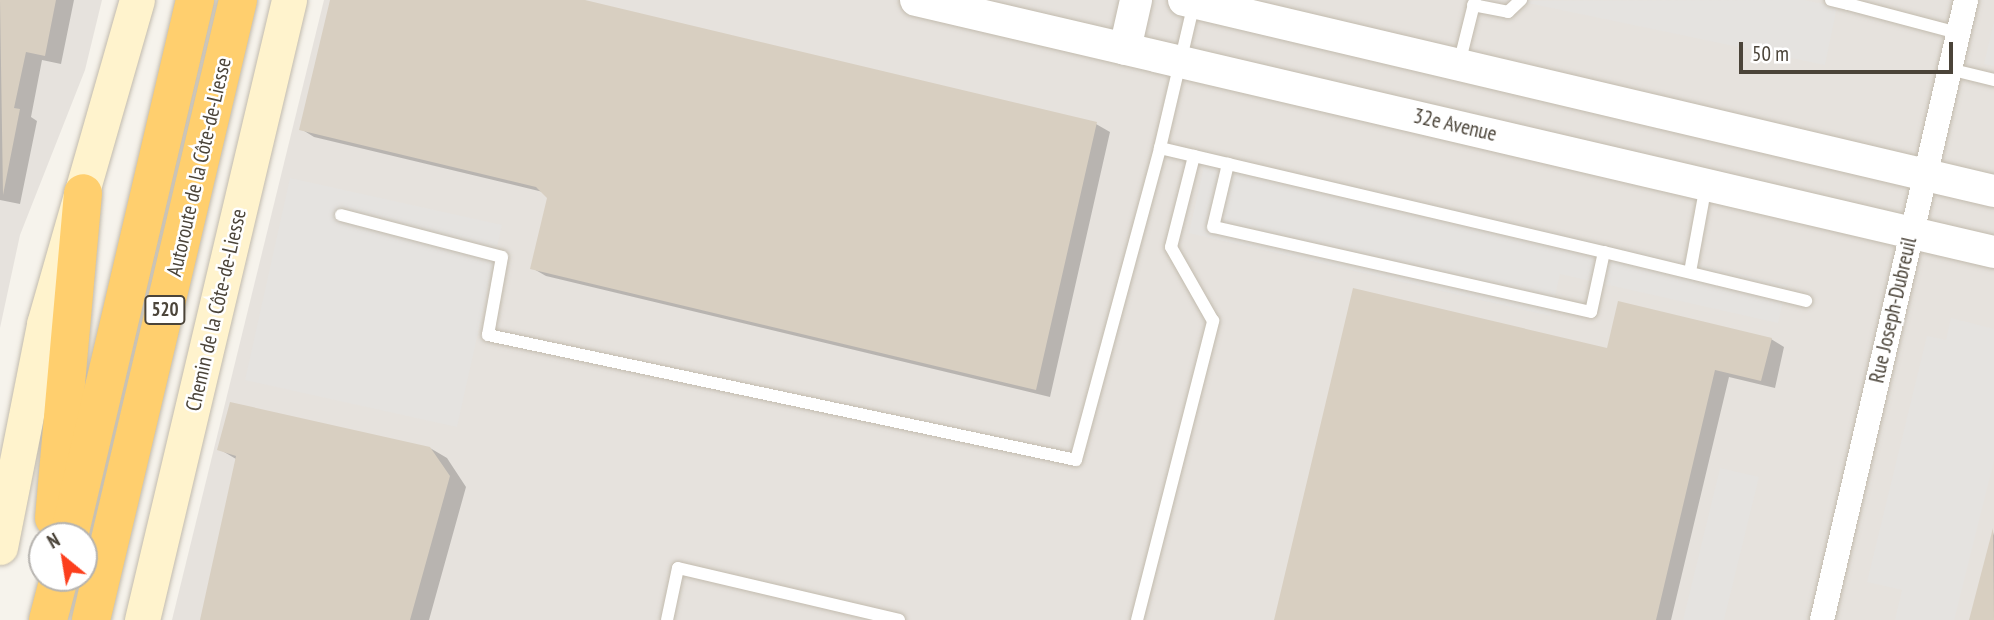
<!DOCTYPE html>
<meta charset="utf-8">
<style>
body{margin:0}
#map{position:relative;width:1994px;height:620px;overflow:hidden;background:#f6f3ec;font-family:"PT Sans Narrow",sans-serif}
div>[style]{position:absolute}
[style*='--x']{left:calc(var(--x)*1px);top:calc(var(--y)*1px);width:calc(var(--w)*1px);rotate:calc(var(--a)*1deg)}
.industrial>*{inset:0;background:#e6e2dd}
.parking>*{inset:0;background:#e5e3e0}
.shadow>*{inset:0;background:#0003}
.building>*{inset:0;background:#d8cfc1}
.roads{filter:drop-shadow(0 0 2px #c2bbae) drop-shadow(0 0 2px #c2bbae)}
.service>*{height:12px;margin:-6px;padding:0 6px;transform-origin:6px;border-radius:6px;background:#fff}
.minor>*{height:24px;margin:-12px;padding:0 12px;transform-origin:12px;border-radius:12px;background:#fff}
.tertiary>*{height:32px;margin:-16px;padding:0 16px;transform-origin:16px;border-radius:16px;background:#fff}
.secondary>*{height:35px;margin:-17.5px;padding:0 17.5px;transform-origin:17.5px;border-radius:17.5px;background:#fff3cd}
.motorway>*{height:38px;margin:-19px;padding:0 19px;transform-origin:19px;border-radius:19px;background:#ffcf6e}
span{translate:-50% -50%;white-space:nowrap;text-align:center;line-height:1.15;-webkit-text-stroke:5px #fff;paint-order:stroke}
.shield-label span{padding:2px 5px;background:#fff;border:2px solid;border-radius:5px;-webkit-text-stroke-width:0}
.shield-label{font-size:19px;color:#4b4439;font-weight:700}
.street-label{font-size:21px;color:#4b4439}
.north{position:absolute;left:28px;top:522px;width:70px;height:70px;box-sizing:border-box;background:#fff;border:2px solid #b7b4b0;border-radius:50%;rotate:330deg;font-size:19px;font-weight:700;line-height:28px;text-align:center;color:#4b4439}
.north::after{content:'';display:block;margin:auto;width:24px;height:32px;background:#fc3f1d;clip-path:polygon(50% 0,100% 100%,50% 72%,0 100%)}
.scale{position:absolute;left:1739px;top:42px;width:214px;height:32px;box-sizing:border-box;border:4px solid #4b4439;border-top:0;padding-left:9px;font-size:21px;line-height:24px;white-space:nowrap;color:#4b4439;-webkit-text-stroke:5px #fff;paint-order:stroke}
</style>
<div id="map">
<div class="industrial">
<div style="clip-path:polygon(0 0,102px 0,85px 70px,20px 235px,0 328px)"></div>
<div style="clip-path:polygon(324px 0,1994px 0,1994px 620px,172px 620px)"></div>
</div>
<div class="parking">
<div style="clip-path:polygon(1804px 0,1837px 7px,1825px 65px,1518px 1px)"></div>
<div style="clip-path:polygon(1994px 21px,1994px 66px,1984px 64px)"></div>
<div style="clip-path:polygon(1207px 153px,1787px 285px,1778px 323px,1560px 274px,1550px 316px,1189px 233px)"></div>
<div style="clip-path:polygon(290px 178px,502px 225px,457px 427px,245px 380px)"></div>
<div style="clip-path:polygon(1951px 318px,1994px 329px,1994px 460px,1954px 620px,1895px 620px,1902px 590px,1867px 582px,1927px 336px,1946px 340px)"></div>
<div style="clip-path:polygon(1720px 468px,1759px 477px,1724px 620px,1683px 620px)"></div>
</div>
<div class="shadow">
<div style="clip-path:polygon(0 0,74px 0,61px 64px,42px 60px,31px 117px,37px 121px,20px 204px,0 200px)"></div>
<div style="clip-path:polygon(332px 0,577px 0,1096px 124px,1110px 132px,1050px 397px,546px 276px,532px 268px,549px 197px,543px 192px,314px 137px,301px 129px)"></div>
<div style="clip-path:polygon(1771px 339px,1784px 347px,1775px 388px,1729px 377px,1671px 620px,1276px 620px,1609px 350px)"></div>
<div style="clip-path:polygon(430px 448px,447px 458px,466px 487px,429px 620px,202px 620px,236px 459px,219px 449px)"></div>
<div style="clip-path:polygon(1994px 532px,1994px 620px,1971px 620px)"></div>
</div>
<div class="building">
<div style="clip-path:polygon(0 0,56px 0,45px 56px,26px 52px,14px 108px,20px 109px,3px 195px)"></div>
<div style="clip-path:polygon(330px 0,585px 0,1097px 122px,1036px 390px,530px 269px,547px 198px,536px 187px,299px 130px)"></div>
<div style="clip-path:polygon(1353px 288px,1607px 348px,1618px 301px,1772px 338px,1761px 381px,1715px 370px,1656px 620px,1274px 620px)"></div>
<div style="clip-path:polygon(230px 402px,430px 447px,450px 476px,410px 620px,200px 620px,236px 456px,217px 450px)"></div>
<div style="clip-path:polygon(1993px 528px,1994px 620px,1969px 620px)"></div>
</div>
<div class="roads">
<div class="service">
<div style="--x:1831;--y:0;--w:17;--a:13"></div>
<div style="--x:1848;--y:4;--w:4;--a:-76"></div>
<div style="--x:1194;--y:3;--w:149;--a:103.2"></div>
<div style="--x:1160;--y:148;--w:456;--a:13.2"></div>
<div style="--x:1604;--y:252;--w:61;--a:102.2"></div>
<div style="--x:1591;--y:312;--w:387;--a:-167.3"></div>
<div style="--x:1213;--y:227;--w:65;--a:-76.6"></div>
<div style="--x:1848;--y:4;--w:114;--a:14.8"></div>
<div style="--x:1473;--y:5;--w:36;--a:11"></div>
<div style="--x:1508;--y:12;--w:18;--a:-43"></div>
<div style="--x:1459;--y:64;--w:66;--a:-76"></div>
<div style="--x:1949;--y:69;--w:46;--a:13.7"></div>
<div style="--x:341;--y:215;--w:166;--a:14.6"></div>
<div style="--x:502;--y:257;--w:79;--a:100.2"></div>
<div style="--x:488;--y:335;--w:601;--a:12"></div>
<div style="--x:1076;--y:460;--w:323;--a:-74.9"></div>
<div style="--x:1604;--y:252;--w:208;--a:13.6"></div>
<div style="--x:1690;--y:272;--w:88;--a:-79.6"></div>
<div style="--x:667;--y:620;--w:53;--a:-78.1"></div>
<div style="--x:678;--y:568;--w:227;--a:13.2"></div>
<div style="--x:1137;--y:620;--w:309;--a:-75.7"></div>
<div style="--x:1213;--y:321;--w:85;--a:-119.6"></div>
<div style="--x:1171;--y:247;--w:94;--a:-75.8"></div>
</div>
<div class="minor">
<div style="--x:1822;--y:620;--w:637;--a:-76.92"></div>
</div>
<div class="tertiary">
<div style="--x:916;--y:0;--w:1107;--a:13.16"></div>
<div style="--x:1184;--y:0;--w:832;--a:13.27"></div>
<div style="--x:1125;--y:49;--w:50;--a:-77.3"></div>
</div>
<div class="secondary">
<div style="--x:0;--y:547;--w:227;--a:-78.8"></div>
<div style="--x:44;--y:324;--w:337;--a:-74"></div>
<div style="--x:142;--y:620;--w:637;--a:-76.66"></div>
</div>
<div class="motorway">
<div style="--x:54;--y:518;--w:326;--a:-84.9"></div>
<div style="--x:69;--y:536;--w:551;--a:-76.77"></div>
<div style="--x:48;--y:620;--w:43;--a:-75.3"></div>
<div style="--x:91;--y:620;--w:637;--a:-76.66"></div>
</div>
</div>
<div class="shield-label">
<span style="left:165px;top:310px">520</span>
</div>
<div class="street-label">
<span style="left:1455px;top:125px;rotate:13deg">32e Avenue</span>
<span style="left:199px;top:167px;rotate:-77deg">Autoroute de la Côte-de-Liesse</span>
<span style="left:216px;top:310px;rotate:-77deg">Chemin de la Côte-de-Liesse</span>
<span style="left:1893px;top:310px;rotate:-77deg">Rue Joseph-Dubreuil</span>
</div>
<div class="north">N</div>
<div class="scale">50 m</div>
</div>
